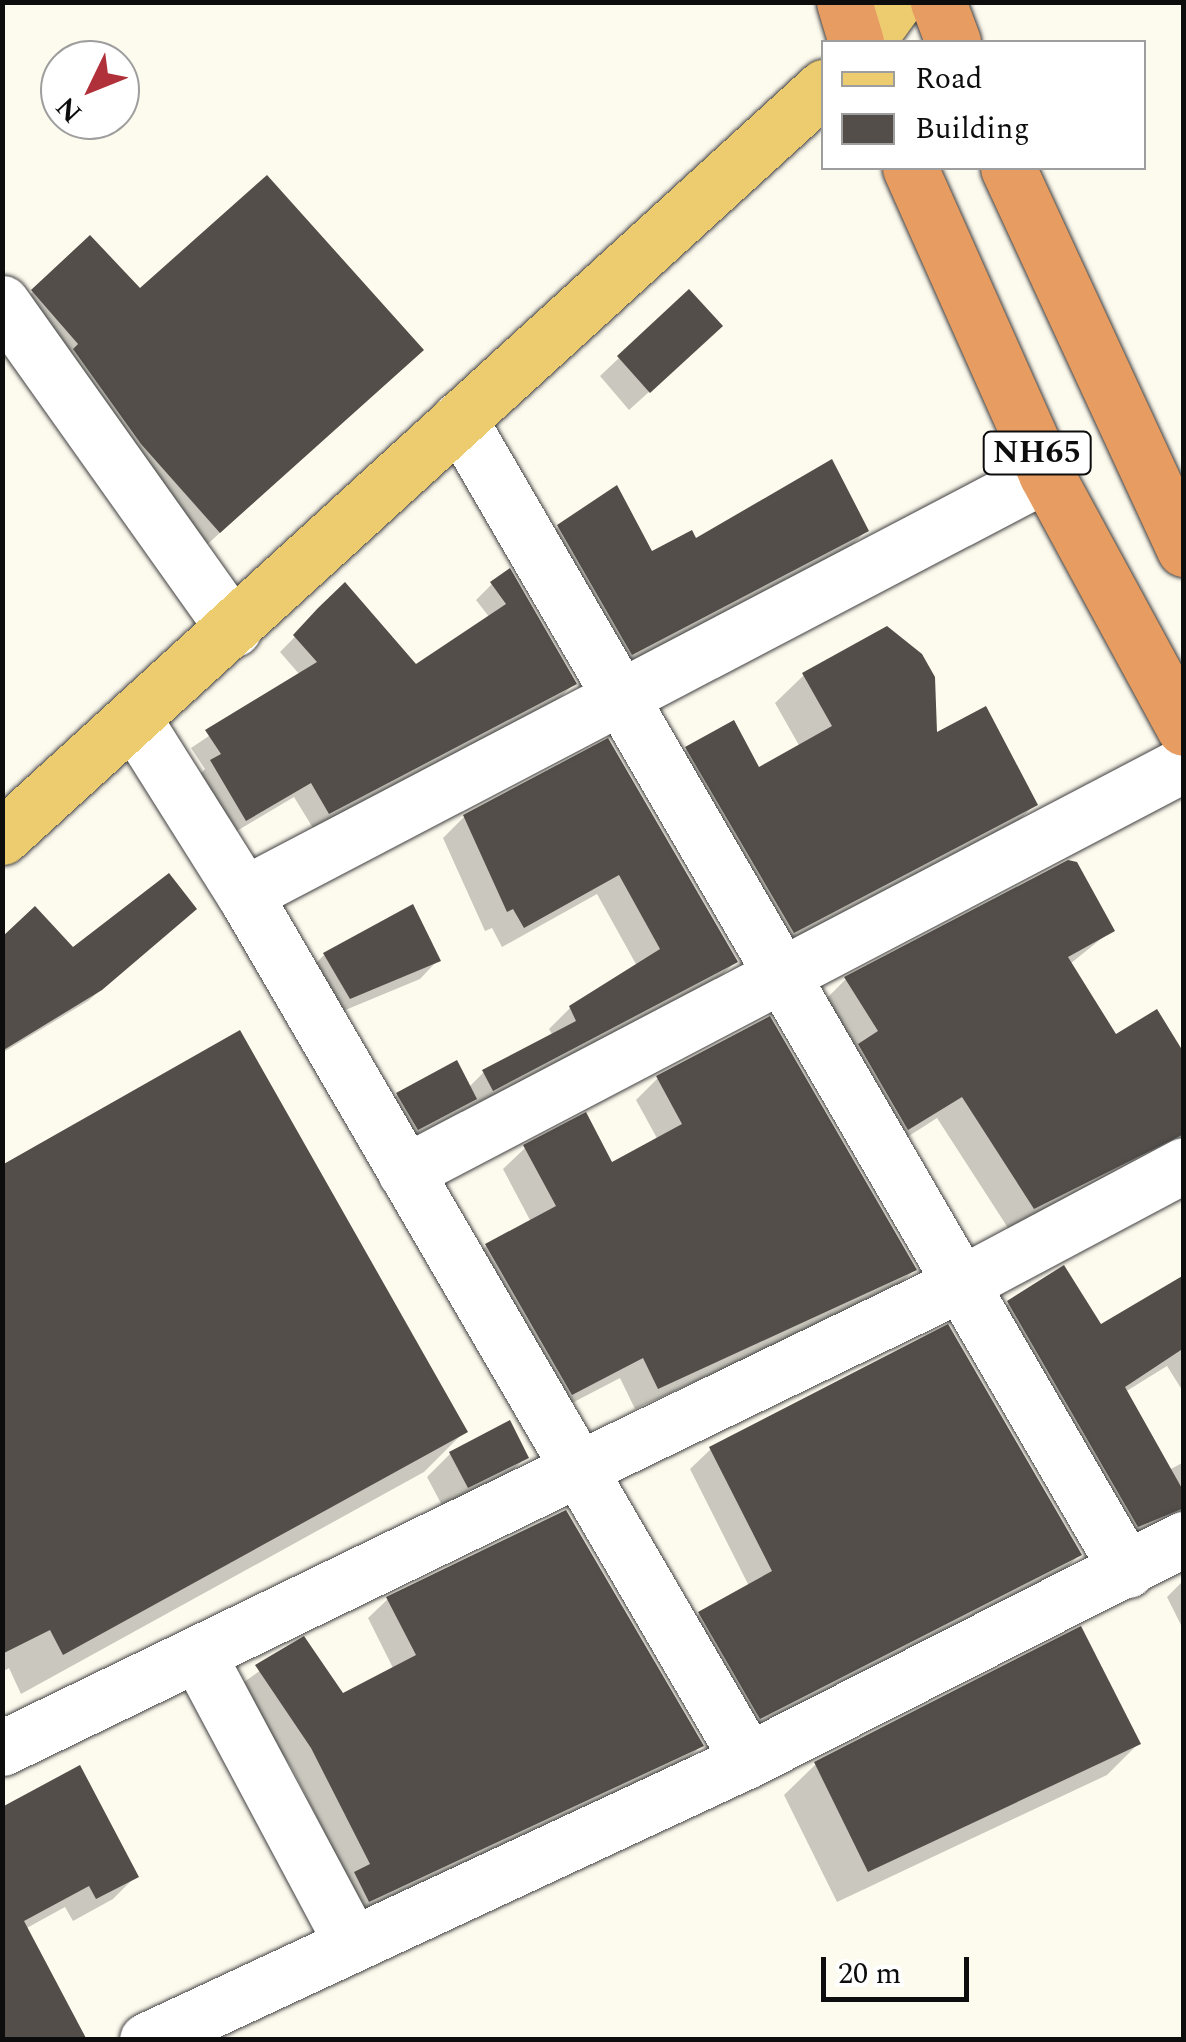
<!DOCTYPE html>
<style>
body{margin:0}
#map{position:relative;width:1186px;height:2042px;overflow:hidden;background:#fdfaee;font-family:Spectral,serif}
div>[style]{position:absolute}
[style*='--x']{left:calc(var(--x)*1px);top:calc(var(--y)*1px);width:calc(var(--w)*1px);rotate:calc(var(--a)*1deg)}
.shadow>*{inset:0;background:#0003}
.building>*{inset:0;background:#544e4a}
.roads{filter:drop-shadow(0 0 2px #404040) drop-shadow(0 0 2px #404040)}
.minor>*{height:55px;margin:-27.5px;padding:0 27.5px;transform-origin:27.5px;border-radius:27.5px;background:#fff}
.major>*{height:55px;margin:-27.5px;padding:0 27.5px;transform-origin:27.5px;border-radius:27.5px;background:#eccc6f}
.highway>*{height:55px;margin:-27.5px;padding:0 27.5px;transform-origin:27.5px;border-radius:27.5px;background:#e79d62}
span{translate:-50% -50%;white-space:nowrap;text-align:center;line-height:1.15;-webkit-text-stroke:10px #fff;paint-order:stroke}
.shield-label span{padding:2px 8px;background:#fff;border:2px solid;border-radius:8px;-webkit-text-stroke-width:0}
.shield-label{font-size:32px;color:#0d0d0d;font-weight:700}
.frame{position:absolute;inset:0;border:5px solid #0d0d0d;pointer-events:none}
.legend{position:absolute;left:821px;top:40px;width:325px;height:130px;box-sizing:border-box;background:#fff;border:2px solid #9e9e9e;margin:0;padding:12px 18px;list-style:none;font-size:30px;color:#0d0d0d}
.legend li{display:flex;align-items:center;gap:20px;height:50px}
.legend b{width:50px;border:2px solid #9e9e9e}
.north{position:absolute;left:40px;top:40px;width:100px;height:100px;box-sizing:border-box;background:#fff;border:2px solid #9e9e9e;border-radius:50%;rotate:227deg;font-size:28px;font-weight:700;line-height:40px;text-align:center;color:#0d0d0d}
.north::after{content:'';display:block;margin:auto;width:35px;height:45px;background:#b03139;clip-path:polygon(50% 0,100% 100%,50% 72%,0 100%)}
.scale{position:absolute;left:821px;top:1957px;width:148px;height:45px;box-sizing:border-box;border:5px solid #0d0d0d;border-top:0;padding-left:12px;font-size:30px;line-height:35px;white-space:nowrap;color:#0d0d0d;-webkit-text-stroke:8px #fff;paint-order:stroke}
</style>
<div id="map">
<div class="shadow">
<div style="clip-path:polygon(33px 292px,140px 292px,421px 350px,178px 571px,2px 322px)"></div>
<div style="clip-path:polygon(701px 345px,629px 410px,600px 376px,619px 358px)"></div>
<div style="clip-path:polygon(558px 527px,651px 554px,695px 541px,866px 531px,847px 550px,612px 673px,539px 546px)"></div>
<div style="clip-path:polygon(492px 584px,574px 684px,558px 699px,313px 828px,294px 797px,230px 835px,196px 778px,205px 769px,191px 748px,300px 675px,280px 652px,345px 586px,415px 667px,490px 618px,476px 600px)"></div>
<div style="clip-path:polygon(804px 675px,934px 736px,1035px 804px,1007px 833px,765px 960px,658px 777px,687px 749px,758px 770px,800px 747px,775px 703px)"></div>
<div style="clip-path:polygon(607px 742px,735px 962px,714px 983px,406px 1140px,386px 1106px,397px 1095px,468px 1088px,484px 1072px,553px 1036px,549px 1029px,570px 1008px,637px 966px,597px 894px,502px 947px,492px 928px,485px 931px,443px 838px,464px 817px)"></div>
<div style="clip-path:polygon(182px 920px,88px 1001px,2px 1053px,2px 972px)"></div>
<div style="clip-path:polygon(1112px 930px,1070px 964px,1115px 1037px,1184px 1058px,1184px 1170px,1010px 1231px,937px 1118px,884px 1152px,823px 1002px,846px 979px)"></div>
<div style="clip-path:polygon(324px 955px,438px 960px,420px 979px,331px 1016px,306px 973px)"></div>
<div style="clip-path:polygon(658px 1078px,914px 1270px,892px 1292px,635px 1409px,620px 1378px,549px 1415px,464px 1268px,486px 1246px,531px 1222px,503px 1169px,525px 1148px,611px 1166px,658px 1140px,636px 1100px)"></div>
<div style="clip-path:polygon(2px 1166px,465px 1431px,424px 1472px,21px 1694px,9px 1668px,2px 1672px)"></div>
<div style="clip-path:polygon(1184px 1278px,1184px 1393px,1167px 1366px,1125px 1392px,1169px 1470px,1184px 1462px,1184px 1544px,1114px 1549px,985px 1326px,1009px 1303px,1100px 1328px)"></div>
<div style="clip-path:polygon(711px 1449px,1079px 1555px,1059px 1576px,739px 1738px,679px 1634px,699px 1614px,749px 1586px,690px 1469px)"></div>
<div style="clip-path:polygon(450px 1454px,526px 1457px,503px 1480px,444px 1509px,427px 1477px)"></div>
<div style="clip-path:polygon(1184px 1580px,1184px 1631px,1167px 1597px)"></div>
<div style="clip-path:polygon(388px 1599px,701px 1746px,681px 1765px,349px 1920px,349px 1881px,292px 1768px,237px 1687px,303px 1640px,342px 1696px,394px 1670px,368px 1618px)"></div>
<div style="clip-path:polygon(1138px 1744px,1107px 1775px,837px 1902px,784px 1795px,816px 1764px)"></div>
<div style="clip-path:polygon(2px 1810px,136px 1876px,113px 1899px,73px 1921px,65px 1907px,25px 1929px,2px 2040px)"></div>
</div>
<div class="building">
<div style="clip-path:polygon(267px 175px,424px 350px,220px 533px,141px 444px,73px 349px,78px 344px,31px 290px,90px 235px,140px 288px)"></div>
<div style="clip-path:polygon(689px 289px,723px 326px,650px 393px,617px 356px)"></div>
<div style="clip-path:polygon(832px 459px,869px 531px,632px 655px,557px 525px,617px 485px,652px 551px,692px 530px,696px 538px)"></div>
<div style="clip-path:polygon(510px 568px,577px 684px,329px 814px,311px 783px,246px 821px,210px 760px,221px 754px,205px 730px,317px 662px,293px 635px,318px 608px,345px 582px,416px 664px,506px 604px,490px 582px)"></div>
<div style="clip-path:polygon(887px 626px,922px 654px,935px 677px,937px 732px,986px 706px,1038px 805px,794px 933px,685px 747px,734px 720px,759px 767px,832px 726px,802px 673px)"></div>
<div style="clip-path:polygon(608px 738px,738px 962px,493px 1091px,482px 1070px,576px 1021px,569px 1006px,660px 949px,619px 875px,524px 928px,513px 909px,507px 912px,463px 815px)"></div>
<div style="clip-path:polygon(1068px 860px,1077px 862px,1115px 931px,1068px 957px,1116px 1034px,1157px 1009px,1184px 1053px,1184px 1134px,1034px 1209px,962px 1097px,908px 1130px,858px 1044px,878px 1031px,844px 977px)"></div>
<div style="clip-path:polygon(169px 873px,197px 909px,102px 990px,2px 1051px,2px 937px,35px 906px,73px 947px)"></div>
<div style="clip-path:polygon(413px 904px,441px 961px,350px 999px,323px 953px)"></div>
<div style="clip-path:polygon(770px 1016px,917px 1270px,658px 1389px,643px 1358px,572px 1395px,485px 1244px,556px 1206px,523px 1145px,586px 1112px,612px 1162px,682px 1124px,656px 1076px)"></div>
<div style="clip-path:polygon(240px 1030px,468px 1432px,63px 1655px,50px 1630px,2px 1654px,2px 1165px)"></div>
<div style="clip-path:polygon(457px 1060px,477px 1099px,418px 1130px,396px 1093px)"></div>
<div style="clip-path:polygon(1064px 1265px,1101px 1324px,1184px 1275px,1184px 1348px,1125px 1387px,1184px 1492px,1184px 1508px,1138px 1527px,1007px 1301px)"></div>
<div style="clip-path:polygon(948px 1324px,1082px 1555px,760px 1719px,698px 1612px,772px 1571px,709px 1447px)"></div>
<div style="clip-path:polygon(510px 1420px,529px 1458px,468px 1488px,449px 1452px)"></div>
<div style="clip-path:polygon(566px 1510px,704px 1746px,369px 1902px,354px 1872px,370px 1864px,311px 1748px,255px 1665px,304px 1636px,343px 1693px,416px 1655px,386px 1597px)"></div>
<div style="clip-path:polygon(1081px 1626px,1141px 1744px,868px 1872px,814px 1762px)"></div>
<div style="clip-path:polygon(80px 1765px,139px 1877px,96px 1899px,89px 1886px,24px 1921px,87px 2040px,2px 2040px,2px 1807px)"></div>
</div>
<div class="roads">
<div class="minor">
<div style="--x:2;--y:303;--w:400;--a:54.6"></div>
<div style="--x:459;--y:419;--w:1331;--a:59.87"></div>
<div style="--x:133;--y:718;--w:208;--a:57.8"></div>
<div style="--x:244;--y:894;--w:1002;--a:59.8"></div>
<div style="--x:244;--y:894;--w:905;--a:-27.64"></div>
<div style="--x:405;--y:1172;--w:879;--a:-27.64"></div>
<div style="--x:198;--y:1655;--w:327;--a:61.9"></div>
<div style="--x:2;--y:1748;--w:1067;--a:-25.84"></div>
<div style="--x:962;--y:1283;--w:251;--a:-28"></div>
<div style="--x:147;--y:2040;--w:663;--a:-24.98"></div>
<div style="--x:748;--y:1760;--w:489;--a:-26.9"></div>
</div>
<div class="major">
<div style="--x:866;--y:42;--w:49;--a:-54.1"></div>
<div style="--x:2;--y:837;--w:1113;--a:-42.38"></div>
</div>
<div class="highway">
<div style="--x:844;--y:2;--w:42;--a:73.3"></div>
<div style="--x:938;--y:2;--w:43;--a:69.4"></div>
<div style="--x:910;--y:168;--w:335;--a:66"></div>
<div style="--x:1046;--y:474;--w:289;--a:61.5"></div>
<div style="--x:1008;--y:168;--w:420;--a:65.2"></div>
</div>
</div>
<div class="shield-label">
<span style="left:1037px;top:453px">NH65</span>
</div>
<div class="frame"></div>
<ul class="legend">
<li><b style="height:12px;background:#eccc6f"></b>Road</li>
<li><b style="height:28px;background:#544e4a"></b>Building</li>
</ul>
<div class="north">N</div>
<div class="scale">20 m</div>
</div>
